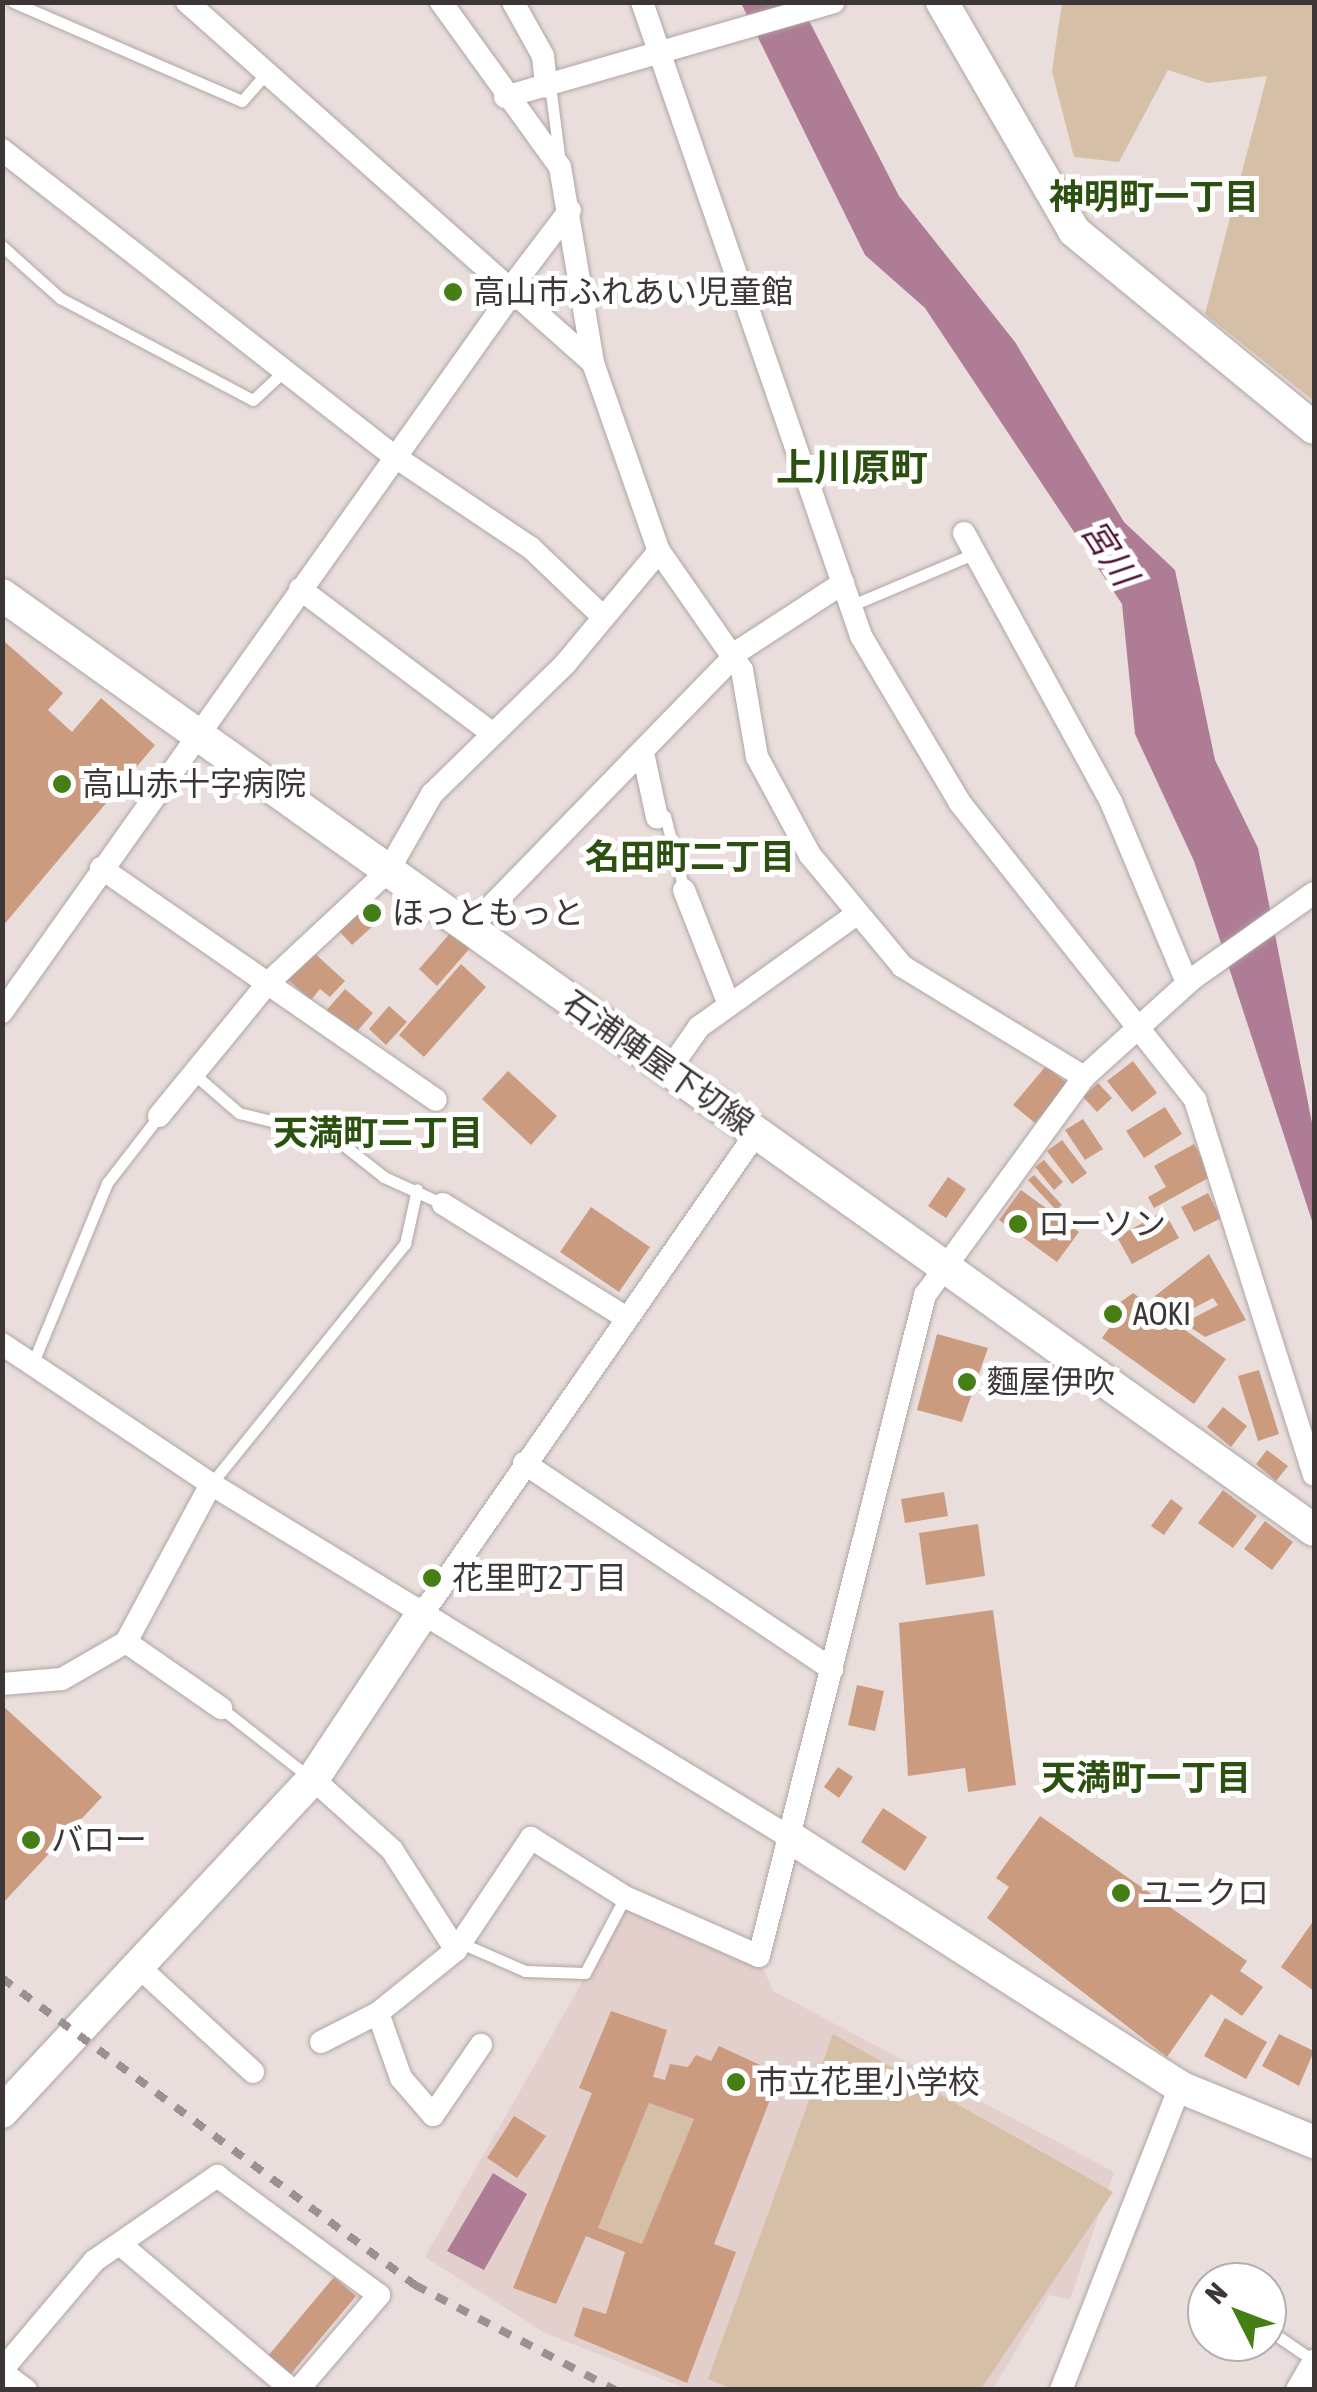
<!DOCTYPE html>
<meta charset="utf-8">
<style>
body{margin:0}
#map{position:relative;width:1317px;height:2392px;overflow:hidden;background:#e9dedc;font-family:"Asap Condensed","Noto Sans JP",sans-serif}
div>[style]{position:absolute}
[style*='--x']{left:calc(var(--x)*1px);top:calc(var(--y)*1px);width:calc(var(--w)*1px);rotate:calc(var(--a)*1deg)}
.built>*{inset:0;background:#e3d0cc}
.green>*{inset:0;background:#d5bfa6}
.water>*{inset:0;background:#ae7d95}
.building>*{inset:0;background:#cb9b80}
.roads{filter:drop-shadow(0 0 2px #afa5a3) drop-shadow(0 0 2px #afa5a3)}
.lane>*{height:11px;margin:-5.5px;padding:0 5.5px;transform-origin:5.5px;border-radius:5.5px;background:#fff}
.street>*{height:22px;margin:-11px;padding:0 11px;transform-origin:11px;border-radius:11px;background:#fff}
.secondary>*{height:32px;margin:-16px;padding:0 16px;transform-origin:16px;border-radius:16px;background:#fff}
.rail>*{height:8px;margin-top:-4px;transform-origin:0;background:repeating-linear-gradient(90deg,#9a9291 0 12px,transparent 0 24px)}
.dots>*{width:28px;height:28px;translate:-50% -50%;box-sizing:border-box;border:5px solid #fff;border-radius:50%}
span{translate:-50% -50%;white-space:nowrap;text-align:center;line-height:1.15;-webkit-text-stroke:10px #fff;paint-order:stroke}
.poi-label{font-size:32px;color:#3c3736}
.left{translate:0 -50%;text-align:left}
.street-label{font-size:32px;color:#3c3736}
.neighbourhood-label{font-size:35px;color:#2b5010;font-weight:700}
.water-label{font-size:35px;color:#511438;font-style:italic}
.quarter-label{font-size:38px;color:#2b5010;font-weight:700}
.frame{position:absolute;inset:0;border:5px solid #3c3736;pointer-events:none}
.north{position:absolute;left:1187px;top:2262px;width:100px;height:100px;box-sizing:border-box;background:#fff;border:2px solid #b1afaf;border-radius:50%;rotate:312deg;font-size:28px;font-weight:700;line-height:40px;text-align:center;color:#3c3736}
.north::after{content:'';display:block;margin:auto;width:35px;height:45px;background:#467e16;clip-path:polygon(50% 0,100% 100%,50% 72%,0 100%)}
</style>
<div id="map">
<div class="built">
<div style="clip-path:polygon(624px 1909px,762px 1965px,773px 1991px,1114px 2172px,1070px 2299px,1049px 2295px,993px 2389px,686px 2389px,545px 2333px,425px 2257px)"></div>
</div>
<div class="green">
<div style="clip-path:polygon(1062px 3px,1314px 3px,1314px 401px,1205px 314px,1267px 76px,1208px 83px,1168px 70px,1119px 162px,1074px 157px,1052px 71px)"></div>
<div style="clip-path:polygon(833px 2034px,1113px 2192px,981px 2389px,735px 2390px,708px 2379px)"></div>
<div style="clip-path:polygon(649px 2103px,694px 2119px,642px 2244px,598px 2228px)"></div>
</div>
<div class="water">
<div style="clip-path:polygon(741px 3px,800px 3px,899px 196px,1015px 342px,1124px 522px,1175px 570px,1215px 760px,1258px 848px,1314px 1133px,1314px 1227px,1194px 861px,1135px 734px,1122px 604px,925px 308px,865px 255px)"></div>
<div style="clip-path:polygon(493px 2173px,527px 2194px,484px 2270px,447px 2251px)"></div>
</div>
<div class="building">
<div style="clip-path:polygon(5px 642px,63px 693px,48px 710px,72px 732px,101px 698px,155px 745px,2px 927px)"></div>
<div style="clip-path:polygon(374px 899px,387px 913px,352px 945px,339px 931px)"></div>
<div style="clip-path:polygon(452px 931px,471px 947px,437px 986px,419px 969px)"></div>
<div style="clip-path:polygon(312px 951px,345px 981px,330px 997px,320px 989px,311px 1000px,287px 979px)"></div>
<div style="clip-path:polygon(461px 964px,486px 987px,424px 1057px,399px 1035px)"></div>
<div style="clip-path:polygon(345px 989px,373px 1013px,353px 1036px,325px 1012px)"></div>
<div style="clip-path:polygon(389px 1006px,407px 1022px,386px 1045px,369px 1029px)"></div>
<div style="clip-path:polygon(1133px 1061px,1157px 1093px,1132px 1112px,1107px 1081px)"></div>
<div style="clip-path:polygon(1046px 1066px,1068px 1084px,1035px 1123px,1013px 1105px)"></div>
<div style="clip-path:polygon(508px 1071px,557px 1116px,531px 1145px,482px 1099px)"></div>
<div style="clip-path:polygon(1098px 1083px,1112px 1098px,1097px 1112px,1083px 1097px)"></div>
<div style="clip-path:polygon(1165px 1107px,1182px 1134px,1144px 1158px,1126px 1131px)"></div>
<div style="clip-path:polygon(1083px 1119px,1103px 1149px,1085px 1160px,1065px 1130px)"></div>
<div style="clip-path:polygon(1062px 1140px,1087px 1173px,1072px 1184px,1047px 1151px)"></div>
<div style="clip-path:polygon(1194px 1144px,1212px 1176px,1154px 1208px,1148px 1197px,1166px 1187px,1154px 1166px)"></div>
<div style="clip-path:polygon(1044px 1160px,1063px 1182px,1054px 1190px,1035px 1167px)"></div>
<div style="clip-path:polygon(1034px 1175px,1062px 1205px,1056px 1210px,1028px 1180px)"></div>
<div style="clip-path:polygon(948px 1177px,966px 1189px,946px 1218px,928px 1206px)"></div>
<div style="clip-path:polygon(1021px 1190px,1079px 1232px,1057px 1262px,999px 1220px)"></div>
<div style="clip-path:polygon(1208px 1193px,1221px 1218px,1194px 1232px,1181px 1207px)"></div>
<div style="clip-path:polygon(591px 1207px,650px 1247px,619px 1292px,560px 1252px)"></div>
<div style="clip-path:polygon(1164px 1211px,1179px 1238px,1132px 1264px,1117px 1237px)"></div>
<div style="clip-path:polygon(1209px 1254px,1246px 1320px,1205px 1337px,1184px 1323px,1218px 1305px,1213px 1298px,1173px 1319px,1155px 1296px)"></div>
<div style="clip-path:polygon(1133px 1293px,1226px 1359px,1194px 1404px,1102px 1338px,1112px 1324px,1101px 1316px)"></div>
<div style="clip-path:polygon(937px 1334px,988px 1348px,962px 1422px,917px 1410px)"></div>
<div style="clip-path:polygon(1259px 1370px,1279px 1434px,1258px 1441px,1238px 1376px)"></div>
<div style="clip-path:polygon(1223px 1407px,1247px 1426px,1231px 1447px,1207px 1427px)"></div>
<div style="clip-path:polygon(1267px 1450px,1288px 1466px,1276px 1481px,1256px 1464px)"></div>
<div style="clip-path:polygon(1223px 1490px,1257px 1516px,1233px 1548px,1198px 1523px)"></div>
<div style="clip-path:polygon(944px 1492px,948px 1516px,905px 1523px,901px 1499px)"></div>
<div style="clip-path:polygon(1171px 1499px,1183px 1508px,1164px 1535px,1151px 1526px)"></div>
<div style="clip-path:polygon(1265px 1521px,1293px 1542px,1272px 1570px,1244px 1549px)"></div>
<div style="clip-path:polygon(978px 1524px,985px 1576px,926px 1585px,919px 1533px)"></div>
<div style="clip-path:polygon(993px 1610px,1016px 1785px,968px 1792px,965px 1768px,908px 1776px,899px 1623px)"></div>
<div style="clip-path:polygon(857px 1685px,884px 1691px,875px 1731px,848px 1725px)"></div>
<div style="clip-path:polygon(2px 1705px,102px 1797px,2px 1904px)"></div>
<div style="clip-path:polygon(838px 1767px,853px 1777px,839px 1798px,824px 1787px)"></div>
<div style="clip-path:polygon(883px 1808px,927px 1837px,905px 1871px,861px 1842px)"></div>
<div style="clip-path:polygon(1040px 1816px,1247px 1961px,1240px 1971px,1263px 1987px,1242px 2016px,1211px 1994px,1167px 2057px,987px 1918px,1009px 1887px,996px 1878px)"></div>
<div style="clip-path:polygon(1314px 1920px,1314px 1991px,1281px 1967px)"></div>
<div style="clip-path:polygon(evenodd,611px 2011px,667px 2030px,653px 2077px,665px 2080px,670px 2064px,688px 2067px,696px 2055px,711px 2061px,719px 2046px,780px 2074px,714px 2244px,736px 2252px,687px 2383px,574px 2336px,583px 2307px,606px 2314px,625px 2252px,586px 2236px,556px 2304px,513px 2288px,592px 2093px,579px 2088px,611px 2011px,649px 2103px,694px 2119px,642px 2244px,598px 2228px,649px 2103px)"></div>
<div style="clip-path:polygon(1225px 2018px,1267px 2042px,1246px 2079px,1204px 2056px)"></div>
<div style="clip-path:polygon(1279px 2034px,1314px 2051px,1299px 2086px,1262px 2066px)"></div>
<div style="clip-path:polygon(514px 2116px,546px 2136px,517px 2178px,487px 2158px)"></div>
<div style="clip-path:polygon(334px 2277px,356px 2296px,290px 2375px,268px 2356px)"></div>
</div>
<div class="roads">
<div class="lane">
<div style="--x:13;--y:2;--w:249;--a:23.4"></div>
<div style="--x:242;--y:101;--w:35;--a:-49"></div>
<div style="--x:550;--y:85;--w:79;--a:82.7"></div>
<div style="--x:2;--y:246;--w:78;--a:41.9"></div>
<div style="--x:60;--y:298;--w:218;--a:27.9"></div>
<div style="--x:253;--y:400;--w:41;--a:-43"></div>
<div style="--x:850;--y:606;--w:134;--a:-22.9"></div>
<div style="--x:657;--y:817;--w:8;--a:-7"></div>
<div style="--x:665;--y:816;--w:76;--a:75.6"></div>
<div style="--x:194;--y:1074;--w:60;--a:40.9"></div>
<div style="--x:239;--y:1113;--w:96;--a:13.9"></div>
<div style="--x:332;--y:1136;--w:66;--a:38.3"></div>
<div style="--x:384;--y:1177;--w:65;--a:24.6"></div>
<div style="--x:32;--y:1365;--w:197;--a:-67.6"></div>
<div style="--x:107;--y:1183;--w:85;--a:-52.2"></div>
<div style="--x:211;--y:1484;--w:309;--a:-51.1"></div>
<div style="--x:405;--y:1244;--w:56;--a:-77.7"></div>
<div style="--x:221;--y:1708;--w:112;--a:38.1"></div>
<div style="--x:461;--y:1943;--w:70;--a:23.6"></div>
<div style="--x:525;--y:1971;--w:60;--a:1.9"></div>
<div style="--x:585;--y:1973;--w:86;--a:-62.2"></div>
<div style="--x:1267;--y:2329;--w:57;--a:34.2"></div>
</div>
<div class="street">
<div style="--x:187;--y:2;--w:543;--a:41.64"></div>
<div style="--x:441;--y:2;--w:203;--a:54.2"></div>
<div style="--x:560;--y:167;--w:199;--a:80.4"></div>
<div style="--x:593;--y:363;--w:199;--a:70.7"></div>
<div style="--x:659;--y:551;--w:145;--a:55.1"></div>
<div style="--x:742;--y:670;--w:88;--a:80.2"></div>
<div style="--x:757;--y:757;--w:111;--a:61.6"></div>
<div style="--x:810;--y:855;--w:144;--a:50.3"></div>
<div style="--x:902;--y:966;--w:213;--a:31.4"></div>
<div style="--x:513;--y:2;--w:62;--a:60.9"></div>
<div style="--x:543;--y:56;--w:31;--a:84"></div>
<div style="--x:642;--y:2;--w:671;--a:70.94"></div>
<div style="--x:861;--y:636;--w:194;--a:59.3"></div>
<div style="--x:960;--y:803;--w:379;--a:51.6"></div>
<div style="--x:1195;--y:1100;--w:393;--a:72.4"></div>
<div style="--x:505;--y:97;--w:342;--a:-16.1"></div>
<div style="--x:2;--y:150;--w:497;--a:38"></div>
<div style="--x:394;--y:456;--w:165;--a:33.9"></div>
<div style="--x:531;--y:548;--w:97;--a:43.7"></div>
<div style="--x:507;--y:293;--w:104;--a:-52.8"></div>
<div style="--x:964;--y:533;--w:307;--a:61.3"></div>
<div style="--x:1111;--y:802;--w:196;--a:67.2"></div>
<div style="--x:300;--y:589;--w:240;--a:36.9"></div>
<div style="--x:643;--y:753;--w:66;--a:77.7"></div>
<div style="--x:101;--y:868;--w:407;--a:34.7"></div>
<div style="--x:684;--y:890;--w:123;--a:68.6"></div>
<div style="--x:469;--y:929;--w:389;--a:-45.8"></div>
<div style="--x:740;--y:650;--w:123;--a:-33"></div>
<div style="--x:2;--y:1012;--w:878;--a:-54.64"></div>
<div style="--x:668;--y:1071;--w:54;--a:-54.8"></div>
<div style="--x:699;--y:1027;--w:194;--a:-35.6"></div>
<div style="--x:159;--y:1116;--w:172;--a:-50.7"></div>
<div style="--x:268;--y:983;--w:164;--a:-43"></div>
<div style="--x:388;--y:871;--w:89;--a:-60.3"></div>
<div style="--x:432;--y:794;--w:186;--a:-44.3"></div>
<div style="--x:565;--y:664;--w:147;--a:-50.2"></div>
<div style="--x:443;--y:1204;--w:216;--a:31.8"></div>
<div style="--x:2;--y:1344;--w:252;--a:33.8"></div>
<div style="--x:211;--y:1484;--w:679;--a:31.4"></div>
<div style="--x:524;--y:1463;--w:371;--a:33.8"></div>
<div style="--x:423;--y:1613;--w:586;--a:-55.22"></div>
<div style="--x:126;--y:1642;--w:179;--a:-61.7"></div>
<div style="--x:2;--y:1684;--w:60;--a:-4.8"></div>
<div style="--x:62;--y:1679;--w:74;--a:-30"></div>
<div style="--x:126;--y:1642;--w:116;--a:34.8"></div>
<div style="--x:313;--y:1779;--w:106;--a:41.9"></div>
<div style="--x:392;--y:1850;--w:119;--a:57.4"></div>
<div style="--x:456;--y:1950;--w:135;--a:-56.2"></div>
<div style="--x:531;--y:1838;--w:111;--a:32.1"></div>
<div style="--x:625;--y:1897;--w:146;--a:23.8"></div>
<div style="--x:759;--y:1956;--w:682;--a:-75.9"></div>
<div style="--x:925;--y:1295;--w:270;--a:-53.9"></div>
<div style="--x:1084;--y:1077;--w:146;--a:-42.2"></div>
<div style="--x:1192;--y:979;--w:149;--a:-35.2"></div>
<div style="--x:139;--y:1967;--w:155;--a:42.6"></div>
<div style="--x:378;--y:2013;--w:69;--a:70.5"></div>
<div style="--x:401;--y:2078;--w:49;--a:49.1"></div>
<div style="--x:433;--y:2115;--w:85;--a:-55.6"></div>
<div style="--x:321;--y:2042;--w:64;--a:-27"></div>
<div style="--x:378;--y:2013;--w:100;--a:-38.9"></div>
<div style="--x:120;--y:2244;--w:226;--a:40.3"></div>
<div style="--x:2;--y:2370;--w:143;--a:-49.8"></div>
<div style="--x:94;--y:2261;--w:150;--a:-34.6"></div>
<div style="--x:217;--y:2176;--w:201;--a:36.3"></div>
<div style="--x:379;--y:2295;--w:125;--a:130.5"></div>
<div style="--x:2;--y:2372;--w:30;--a:37"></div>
<div style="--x:1061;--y:2390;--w:326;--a:-68.6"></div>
<div style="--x:1297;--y:2390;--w:34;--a:-60"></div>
</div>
<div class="secondary">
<div style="--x:942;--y:2;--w:264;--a:60"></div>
<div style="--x:1074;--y:231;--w:310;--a:39.4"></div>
<div style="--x:2;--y:595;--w:1611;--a:35.48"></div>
<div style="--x:791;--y:1838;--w:462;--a:32.6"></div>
<div style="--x:1180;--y:2087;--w:145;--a:22.3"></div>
<div style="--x:2;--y:2112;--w:456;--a:-47"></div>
<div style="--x:313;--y:1779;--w:199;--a:-56.5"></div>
</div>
</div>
<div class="rail">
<div style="--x:2;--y:1978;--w:515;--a:36.62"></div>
<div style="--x:415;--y:2285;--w:226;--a:27.7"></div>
</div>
<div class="dots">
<div style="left:453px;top:292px;background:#467e16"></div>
<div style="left:62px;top:784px;background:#467e16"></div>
<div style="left:372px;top:913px;background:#467e16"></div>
<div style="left:1018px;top:1224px;background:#467e16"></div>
<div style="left:1113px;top:1314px;background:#467e16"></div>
<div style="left:967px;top:1382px;background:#467e16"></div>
<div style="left:432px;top:1578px;background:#467e16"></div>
<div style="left:31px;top:1840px;background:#467e16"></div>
<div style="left:1121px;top:1893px;background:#467e16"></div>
<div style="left:736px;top:2082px;background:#467e16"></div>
</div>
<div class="poi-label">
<span class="left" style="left:473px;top:292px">高山市ふれあい児童館</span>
<span class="left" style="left:82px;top:784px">高山赤十字病院</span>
<span class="left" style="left:392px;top:913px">ほっともっと</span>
<span class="left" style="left:1038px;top:1224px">ローソン</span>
<span class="left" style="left:1133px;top:1314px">AOKI</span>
<span class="left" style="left:987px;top:1382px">麵屋伊吹</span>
<span class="left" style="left:452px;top:1578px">花里町2丁目</span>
<span class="left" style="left:51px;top:1840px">バロー</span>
<span class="left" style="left:1141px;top:1893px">ユニクロ</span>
<span class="left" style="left:756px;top:2082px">市立花里小学校</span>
</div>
<div class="street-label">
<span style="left:658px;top:1063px;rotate:35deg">石浦陣屋下切線</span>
</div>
<div class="neighbourhood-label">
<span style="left:1154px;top:196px">神明町一丁目</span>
<span style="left:690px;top:856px">名田町二丁目</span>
<span style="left:378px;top:1132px">天満町二丁目</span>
<span style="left:1146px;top:1777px">天満町一丁目</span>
</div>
<div class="water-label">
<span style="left:1110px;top:552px;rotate:57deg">宮川</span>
</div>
<div class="quarter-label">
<span style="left:852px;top:468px">上川原町</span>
</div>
<div class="frame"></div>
<div class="north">N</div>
</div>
